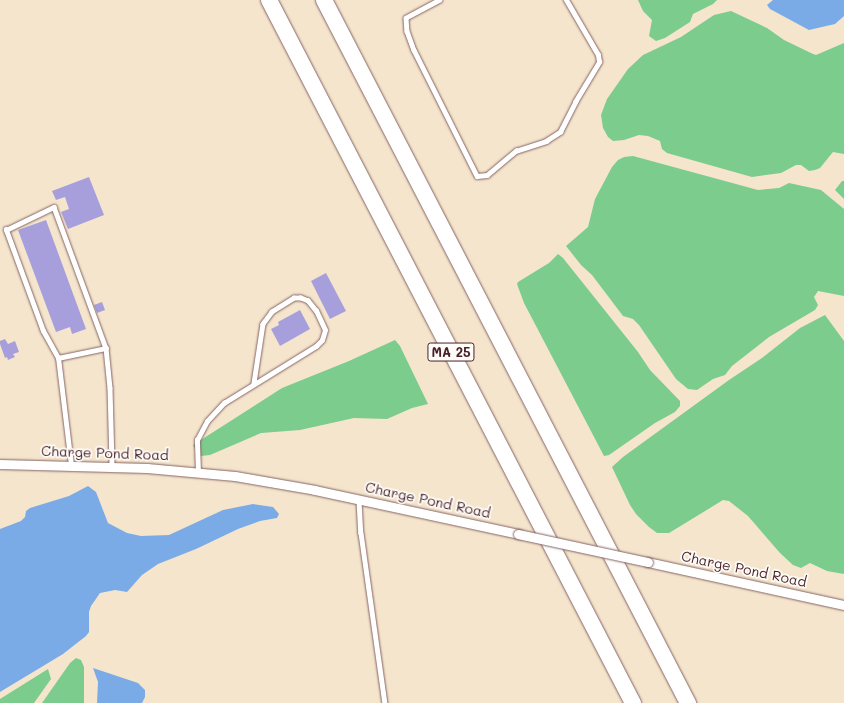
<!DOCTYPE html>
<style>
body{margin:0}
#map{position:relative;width:844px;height:703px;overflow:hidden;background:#f5e5cd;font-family:Mali,sans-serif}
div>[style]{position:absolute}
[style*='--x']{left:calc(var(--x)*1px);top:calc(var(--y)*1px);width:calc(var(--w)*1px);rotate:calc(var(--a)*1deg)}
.green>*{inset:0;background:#7bcc8d}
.water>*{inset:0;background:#7babe6}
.building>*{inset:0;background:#a79fdc}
.roads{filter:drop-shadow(0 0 1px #866464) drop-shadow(0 0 1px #866464)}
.service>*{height:4.5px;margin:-2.25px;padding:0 2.25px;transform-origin:2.25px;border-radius:2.25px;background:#fff}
.minor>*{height:9px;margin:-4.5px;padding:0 4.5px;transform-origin:4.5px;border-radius:4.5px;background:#fff}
.motorway>*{height:16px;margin:-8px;padding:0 8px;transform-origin:8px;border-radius:8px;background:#fff}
.bridges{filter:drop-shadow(0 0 1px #866464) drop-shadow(0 0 1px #866464)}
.minor-bridge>*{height:9px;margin:-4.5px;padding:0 4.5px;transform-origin:4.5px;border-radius:4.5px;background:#fff}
span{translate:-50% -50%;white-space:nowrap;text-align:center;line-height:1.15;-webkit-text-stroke:3.5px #fdfcf7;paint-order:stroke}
.shield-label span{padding:1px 3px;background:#fdfcf7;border:1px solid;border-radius:3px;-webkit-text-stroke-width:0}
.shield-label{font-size:13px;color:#4a1f2b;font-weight:700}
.street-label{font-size:14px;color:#4a1f2b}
</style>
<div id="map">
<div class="green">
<div style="clip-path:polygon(638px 0,717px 0,713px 4px,693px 14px,690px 22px,665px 38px,656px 41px,649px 36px,652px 20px,643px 11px)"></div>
<div style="clip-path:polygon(731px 11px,767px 28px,784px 40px,813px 54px,816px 55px,844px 43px,844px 154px,833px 152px,820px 168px,815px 170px,809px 171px,801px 165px,796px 165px,781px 173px,752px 177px,667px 153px,662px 149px,660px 141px,648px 136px,639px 135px,624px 140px,613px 141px,608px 137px,603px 128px,601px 115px,607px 99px,628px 69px,643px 55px,681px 37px,714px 15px)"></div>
<div style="clip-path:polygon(633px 156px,758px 190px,779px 188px,789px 183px,821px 190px,844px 209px,844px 296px,818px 291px,814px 297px,818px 305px,815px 310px,769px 337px,732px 366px,725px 375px,713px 379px,697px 390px,688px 389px,676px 379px,639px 325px,633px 319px,623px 316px,592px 275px,581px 265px,566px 246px,588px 227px,595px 199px,612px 167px,618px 160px,624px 157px)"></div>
<div style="clip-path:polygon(842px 181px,844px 181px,844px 199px,835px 190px)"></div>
<div style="clip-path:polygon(558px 254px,563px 258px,638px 352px,650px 370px,680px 401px,680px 406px,675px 412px,655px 423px,609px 455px,604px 456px,524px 303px,517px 284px,518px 282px,549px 263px)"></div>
<div style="clip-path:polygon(825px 315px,844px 341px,844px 574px,827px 571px,810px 563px,801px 568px,793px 565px,780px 553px,748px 516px,729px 501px,723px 500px,710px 508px,669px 533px,657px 533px,649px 527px,636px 514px,630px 505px,612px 467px,623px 457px,729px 380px,762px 358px,800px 328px)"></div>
<div style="clip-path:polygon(395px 340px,400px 346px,428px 404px,412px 408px,387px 419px,354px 418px,300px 430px,261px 433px,210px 455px,201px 456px,197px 454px,193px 445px,282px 388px,349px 361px)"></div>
<div style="clip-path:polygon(76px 658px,81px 660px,84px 667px,84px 703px,42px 703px,70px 663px)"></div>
<div style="clip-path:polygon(48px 669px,51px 679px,34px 703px,0 703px,0 699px)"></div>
</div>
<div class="water">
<div style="clip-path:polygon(773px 0,844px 0,844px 16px,835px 24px,809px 30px,770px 9px,767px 5px)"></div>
<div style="clip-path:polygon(88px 486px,96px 492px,108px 523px,127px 533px,141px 536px,169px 535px,223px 510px,253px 504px,273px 507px,279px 514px,277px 518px,260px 521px,238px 529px,196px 549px,158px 564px,142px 575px,127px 592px,115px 590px,100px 593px,91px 606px,89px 612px,89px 632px,86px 636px,63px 654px,0 692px,0 529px,21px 521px,25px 517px,26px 511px,30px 508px,69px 496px)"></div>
<div style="clip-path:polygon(93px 668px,138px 683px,145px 690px,145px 697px,142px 703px,97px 703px,98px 682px)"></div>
</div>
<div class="building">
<div style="clip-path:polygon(89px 177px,104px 215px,68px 229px,61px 212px,69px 209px,65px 197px,56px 200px,52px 191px)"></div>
<div style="clip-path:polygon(46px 220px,86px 329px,72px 334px,70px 327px,56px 332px,18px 230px)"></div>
<div style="clip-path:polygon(326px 273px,346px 311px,330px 319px,311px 281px)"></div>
<div style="clip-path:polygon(102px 302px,105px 310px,97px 313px,94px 305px)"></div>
<div style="clip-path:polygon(300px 310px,310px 329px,280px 346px,271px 329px,279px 325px,278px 322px)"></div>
<div style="clip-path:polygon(5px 339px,8px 344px,15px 341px,19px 352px,13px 354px,15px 357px,8px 360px,7px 357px,5px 358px,0 344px,0 341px)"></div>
</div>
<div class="roads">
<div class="service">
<div style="--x:440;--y:0;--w:38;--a:152"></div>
<div style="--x:406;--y:18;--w:13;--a:86"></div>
<div style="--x:407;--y:31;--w:20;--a:70"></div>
<div style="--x:414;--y:50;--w:141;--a:63.4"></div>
<div style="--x:477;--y:176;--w:10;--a:-6"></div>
<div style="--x:487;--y:175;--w:38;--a:-40"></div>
<div style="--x:516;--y:151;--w:32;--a:-18"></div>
<div style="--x:546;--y:141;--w:17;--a:-33"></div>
<div style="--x:560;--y:132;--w:34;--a:-63"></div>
<div style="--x:575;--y:102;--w:47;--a:-59"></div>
<div style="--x:599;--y:62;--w:7;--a:-98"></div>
<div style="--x:598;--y:55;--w:64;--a:-120.2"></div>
<div style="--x:58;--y:358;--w:31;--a:-119"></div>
<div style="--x:43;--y:331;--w:108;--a:-110.1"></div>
<div style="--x:6;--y:230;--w:53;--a:-25.6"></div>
<div style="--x:54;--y:207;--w:150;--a:69.8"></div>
<div style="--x:71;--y:465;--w:108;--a:-96.9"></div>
<div style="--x:58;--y:358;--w:49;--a:-11.8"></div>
<div style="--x:106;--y:348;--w:40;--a:84.3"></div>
<div style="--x:110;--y:388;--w:79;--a:88.5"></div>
<div style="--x:198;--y:472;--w:32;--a:-92"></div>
<div style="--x:197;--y:440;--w:21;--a:-62"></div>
<div style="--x:207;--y:421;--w:25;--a:-47"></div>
<div style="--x:224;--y:403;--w:108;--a:-31.8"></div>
<div style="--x:316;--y:346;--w:8;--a:-45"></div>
<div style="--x:322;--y:340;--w:10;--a:-73"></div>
<div style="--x:325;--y:330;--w:21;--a:-115"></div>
<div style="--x:316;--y:311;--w:13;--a:-129"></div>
<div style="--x:308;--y:301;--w:8;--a:-157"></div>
<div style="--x:301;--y:298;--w:7;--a:180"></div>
<div style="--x:294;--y:298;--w:26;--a:148"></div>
<div style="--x:272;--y:312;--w:15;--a:127"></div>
<div style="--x:263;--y:324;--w:60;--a:98.7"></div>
<div style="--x:359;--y:500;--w:33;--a:87"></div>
<div style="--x:361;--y:533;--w:172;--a:82"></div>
</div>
<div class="minor">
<div style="--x:0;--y:464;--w:147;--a:1.6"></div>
<div style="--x:147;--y:468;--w:88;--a:5.2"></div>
<div style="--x:235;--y:476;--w:81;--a:9.9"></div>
<div style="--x:315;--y:490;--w:208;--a:12.2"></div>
<div style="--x:648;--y:562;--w:201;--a:12.4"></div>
</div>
<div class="motorway">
<div style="--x:269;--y:0;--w:792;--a:62.63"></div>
<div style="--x:324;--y:0;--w:792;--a:62.63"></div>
</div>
</div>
<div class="bridges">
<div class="minor-bridge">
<div style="--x:518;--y:534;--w:133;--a:12.2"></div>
</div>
</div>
<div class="shield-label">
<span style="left:451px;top:352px">MA 25</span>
</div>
<div class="street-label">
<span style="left:105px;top:453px;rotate:2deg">Charge Pond Road</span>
<span style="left:428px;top:500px;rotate:12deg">Charge Pond Road</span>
<span style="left:744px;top:569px;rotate:12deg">Charge Pond Road</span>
</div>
</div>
